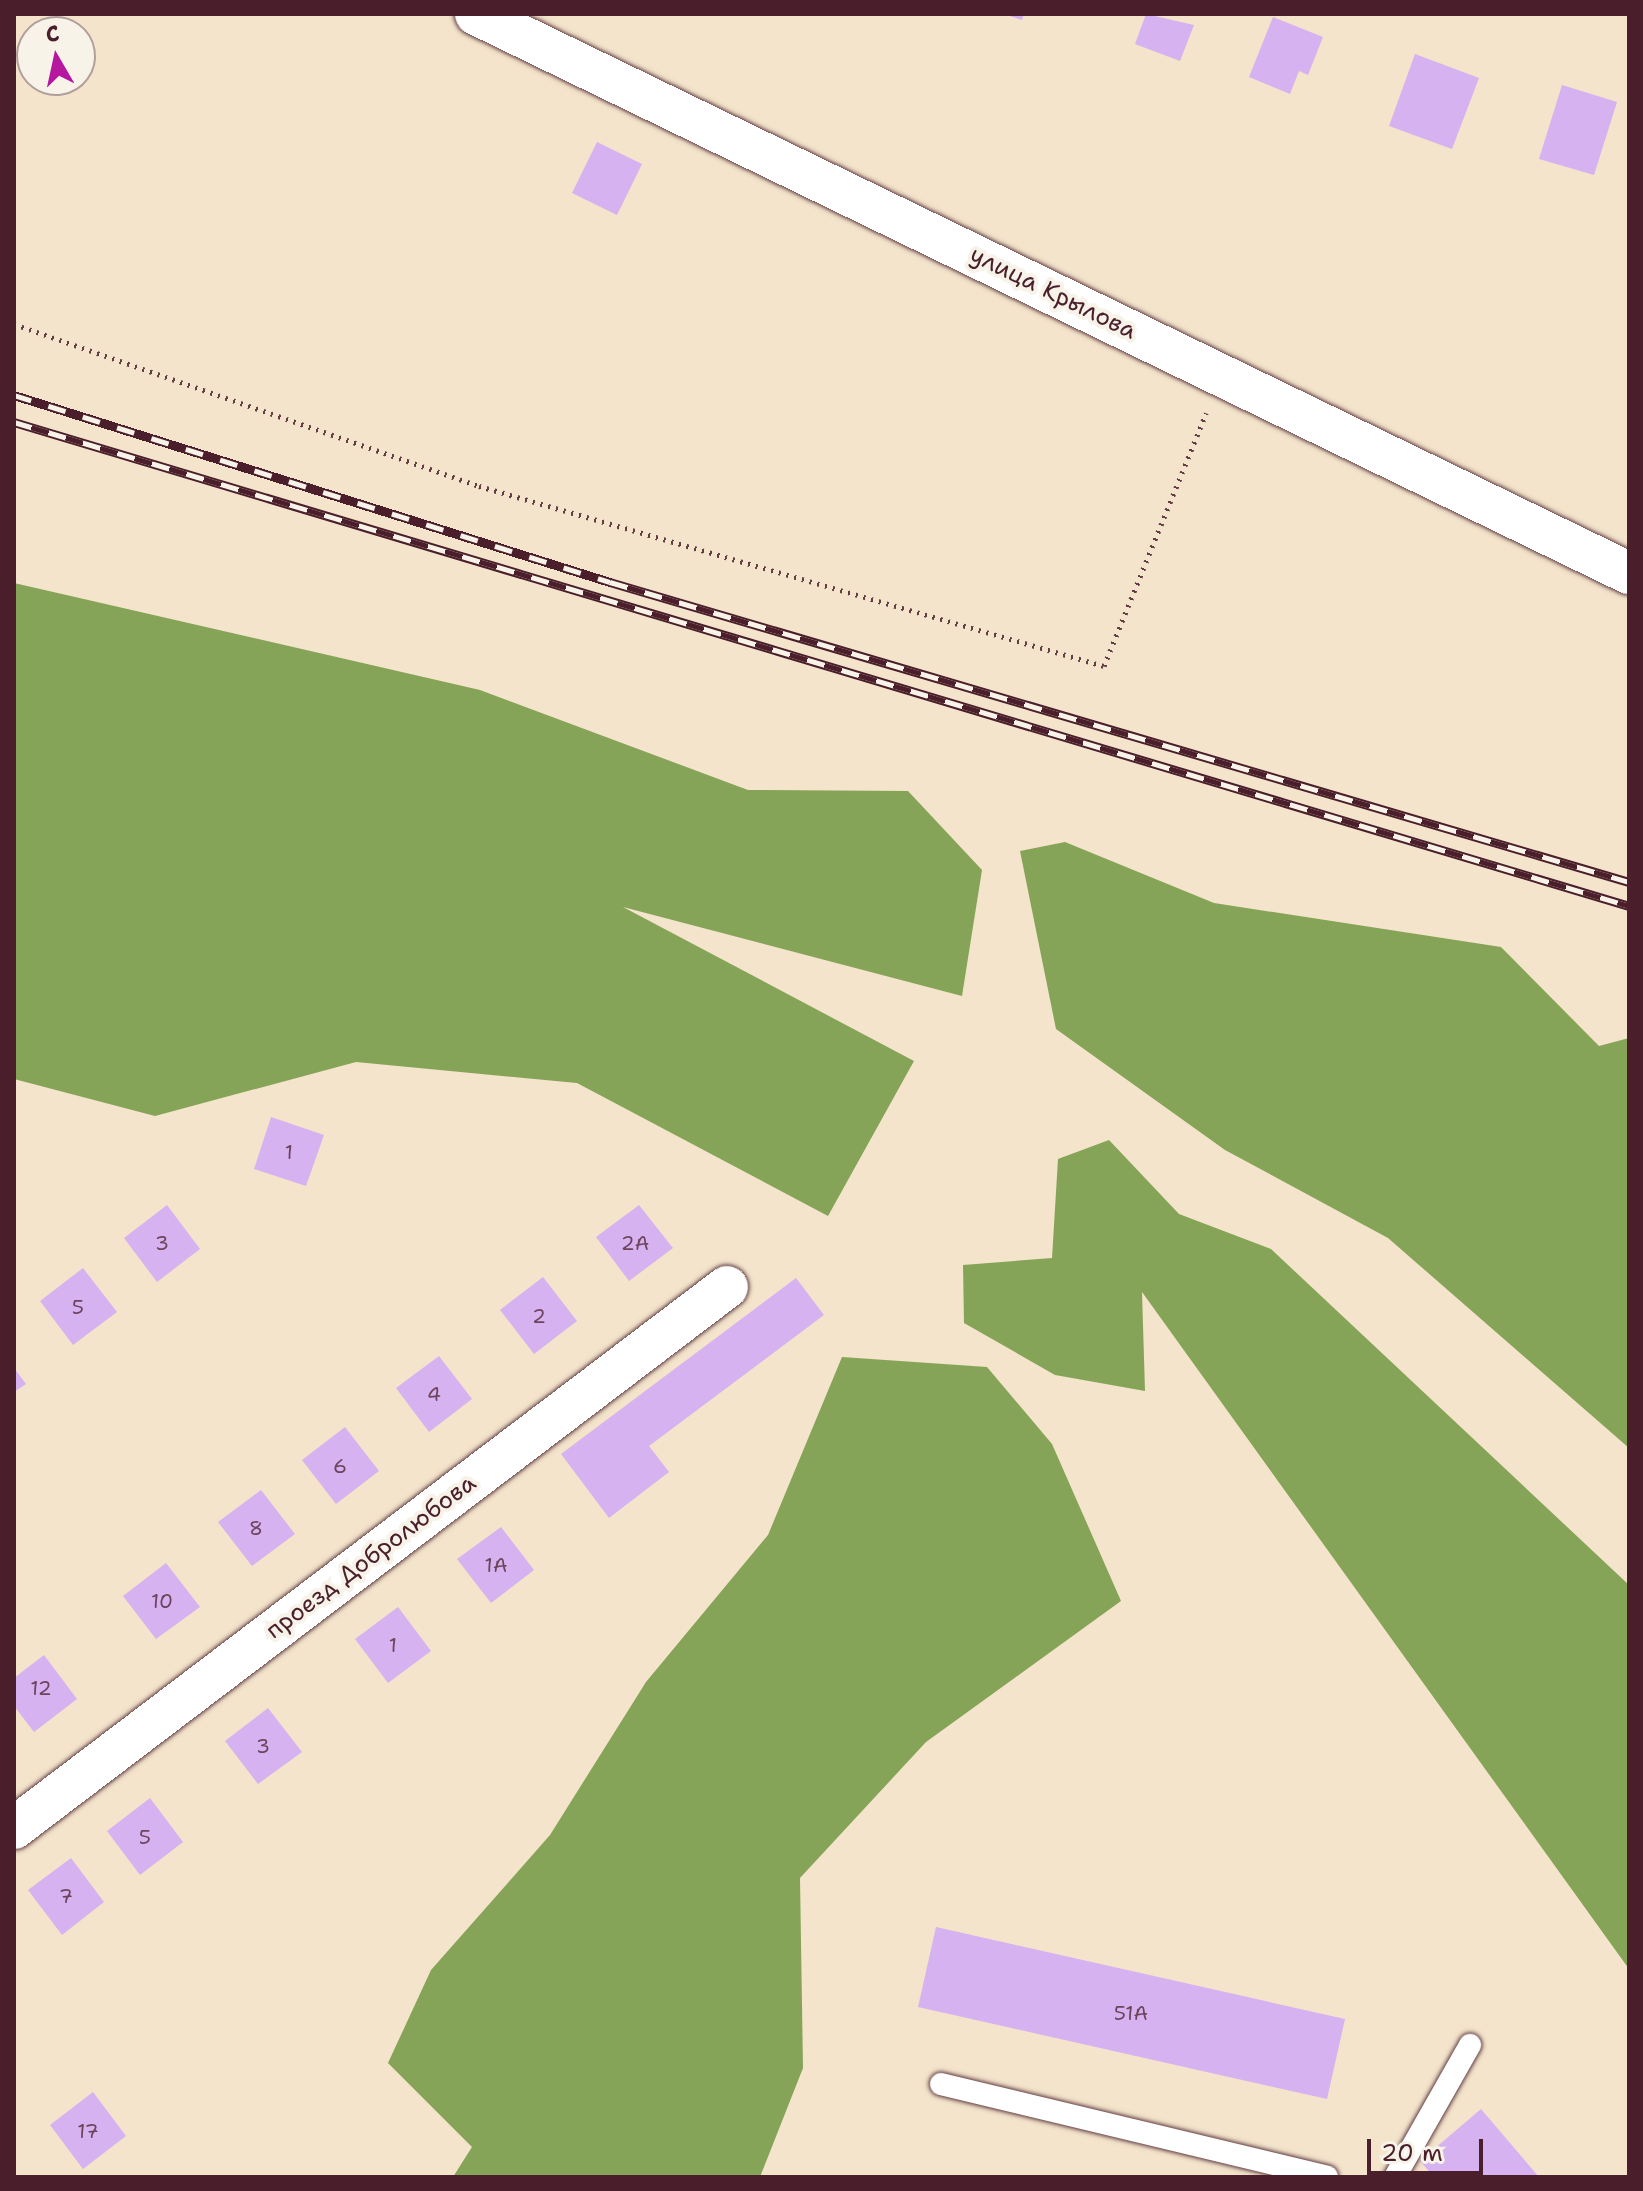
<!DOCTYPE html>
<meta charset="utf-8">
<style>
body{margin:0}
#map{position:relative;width:1643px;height:2191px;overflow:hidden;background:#f3e4cb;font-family:"Shantell Sans",sans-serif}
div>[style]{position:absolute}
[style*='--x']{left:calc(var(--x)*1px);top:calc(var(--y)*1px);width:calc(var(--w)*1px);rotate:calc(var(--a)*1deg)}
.forest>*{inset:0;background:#86a457}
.building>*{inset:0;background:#d6b2f1}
.path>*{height:5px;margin-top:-2.5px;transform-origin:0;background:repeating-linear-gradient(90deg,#633d43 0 2px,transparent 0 8px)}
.roads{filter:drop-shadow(0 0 2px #633d43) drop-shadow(0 0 2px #633d43)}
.lane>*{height:22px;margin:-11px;padding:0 11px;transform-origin:11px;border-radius:11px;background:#fff}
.street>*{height:42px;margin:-21px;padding:0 21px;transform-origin:21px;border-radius:21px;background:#fff}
.rail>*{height:9px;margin-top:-4.5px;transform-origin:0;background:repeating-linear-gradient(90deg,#f7f3e8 0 18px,#4a1f2b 0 36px);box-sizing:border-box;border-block:2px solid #4a1f2b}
span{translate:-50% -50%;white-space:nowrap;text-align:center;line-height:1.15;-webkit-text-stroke:8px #f7f3e8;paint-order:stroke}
.number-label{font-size:20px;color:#6d445c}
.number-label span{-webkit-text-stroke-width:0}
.street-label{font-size:24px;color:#4a1f2b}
.frame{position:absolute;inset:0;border:16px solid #4a1f2b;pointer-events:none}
.north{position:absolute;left:16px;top:16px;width:80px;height:80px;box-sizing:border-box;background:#f7f3e8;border:2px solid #b29e9c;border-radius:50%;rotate:351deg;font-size:22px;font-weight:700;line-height:32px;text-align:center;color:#4a1f2b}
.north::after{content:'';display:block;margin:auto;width:28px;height:36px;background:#b5179e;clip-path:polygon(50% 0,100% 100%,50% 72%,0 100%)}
.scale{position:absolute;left:1367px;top:2139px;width:116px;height:36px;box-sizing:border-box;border:4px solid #4a1f2b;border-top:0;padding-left:10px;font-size:24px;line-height:28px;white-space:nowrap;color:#4a1f2b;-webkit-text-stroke:6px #f7f3e8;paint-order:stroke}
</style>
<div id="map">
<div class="forest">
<div style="clip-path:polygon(14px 583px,480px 690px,748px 790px,908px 791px,982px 870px,962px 996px,623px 907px,914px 1061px,828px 1216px,577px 1083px,356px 1062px,155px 1116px,14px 1079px)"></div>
<div style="clip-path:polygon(1065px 842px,1214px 903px,1501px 947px,1599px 1046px,1629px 1038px,1629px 1448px,1388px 1238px,1225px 1150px,1056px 1029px,1020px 851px)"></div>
<div style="clip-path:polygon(1109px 1140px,1179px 1214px,1271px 1249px,1629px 1585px,1629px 1969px,1142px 1292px,1145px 1391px,1055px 1375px,964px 1323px,963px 1265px,1052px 1258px,1058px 1159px)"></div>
<div style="clip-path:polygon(842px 1357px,987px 1367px,1052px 1444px,1121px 1601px,926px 1742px,800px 1878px,803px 2068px,760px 2177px,453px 2177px,472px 2147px,388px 2063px,431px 1970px,550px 1835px,646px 1682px,768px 1535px)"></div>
</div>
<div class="building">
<div style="clip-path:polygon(1004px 14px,1024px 14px,1022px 20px)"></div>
<div style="clip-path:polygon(1146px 14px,1194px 25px,1180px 61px,1135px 44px)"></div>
<div style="clip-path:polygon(1273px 17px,1323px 37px,1308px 75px,1299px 71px,1290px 94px,1249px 77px)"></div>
<div style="clip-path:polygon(1415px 54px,1479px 78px,1452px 149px,1389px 126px)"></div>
<div style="clip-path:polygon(1562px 85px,1617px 102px,1594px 175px,1539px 159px)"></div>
<div style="clip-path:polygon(597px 142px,642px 164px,617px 215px,572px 193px)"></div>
<div style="clip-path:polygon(271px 1117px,324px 1135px,306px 1186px,254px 1169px)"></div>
<div style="clip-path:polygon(167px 1205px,200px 1249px,157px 1282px,124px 1238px)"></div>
<div style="clip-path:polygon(639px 1205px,673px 1248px,629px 1281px,596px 1237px)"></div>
<div style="clip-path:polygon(83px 1268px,117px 1312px,73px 1345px,40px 1301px)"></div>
<div style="clip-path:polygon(543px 1277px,577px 1321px,534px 1354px,500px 1310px)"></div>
<div style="clip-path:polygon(796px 1278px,824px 1315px,649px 1446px,669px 1472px,609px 1518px,561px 1454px)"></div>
<div style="clip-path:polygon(439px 1356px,472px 1399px,429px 1432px,396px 1388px)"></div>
<div style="clip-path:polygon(14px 1368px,26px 1384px,14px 1392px)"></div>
<div style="clip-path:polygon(345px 1427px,379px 1471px,336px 1504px,302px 1460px)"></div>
<div style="clip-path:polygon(261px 1490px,295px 1534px,252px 1566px,218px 1522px)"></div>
<div style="clip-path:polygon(501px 1527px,534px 1570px,491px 1603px,457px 1559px)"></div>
<div style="clip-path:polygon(166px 1563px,200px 1607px,156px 1639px,123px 1596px)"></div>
<div style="clip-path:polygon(398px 1607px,431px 1651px,388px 1683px,355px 1639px)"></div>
<div style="clip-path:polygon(44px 1655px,77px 1699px,34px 1732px,14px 1706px,14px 1678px)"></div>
<div style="clip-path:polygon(268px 1708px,302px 1752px,258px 1784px,225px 1741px)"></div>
<div style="clip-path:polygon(150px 1798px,183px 1842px,140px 1875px,107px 1831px)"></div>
<div style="clip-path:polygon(71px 1858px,104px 1902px,62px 1935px,28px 1890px)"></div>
<div style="clip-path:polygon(936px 1927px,1345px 2019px,1327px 2099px,918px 2007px)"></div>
<div style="clip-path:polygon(93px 2092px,126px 2136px,83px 2169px,50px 2125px)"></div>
<div style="clip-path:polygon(1481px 2109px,1539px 2177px,1434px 2177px,1420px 2161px)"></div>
</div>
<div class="path">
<div style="--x:14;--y:324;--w:492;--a:19.2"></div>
<div style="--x:479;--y:486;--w:650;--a:16.07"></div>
<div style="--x:1104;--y:666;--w:273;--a:-68"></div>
</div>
<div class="roads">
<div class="lane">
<div style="--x:941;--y:2084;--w:397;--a:13.5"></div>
<div style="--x:1395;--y:2177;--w:152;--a:-60.4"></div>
</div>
<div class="street">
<div style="--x:476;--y:14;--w:1281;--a:25.87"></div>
<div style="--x:14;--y:1828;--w:895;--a:-37.19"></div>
</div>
</div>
<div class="rail">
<div style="--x:14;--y:395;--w:625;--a:17.42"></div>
<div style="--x:610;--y:582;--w:1062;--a:16.4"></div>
<div style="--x:14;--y:422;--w:1686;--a:16.68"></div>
</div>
<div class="number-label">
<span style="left:289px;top:1152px">1</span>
<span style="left:162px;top:1243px">3</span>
<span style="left:635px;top:1243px">2А</span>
<span style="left:78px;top:1307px">5</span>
<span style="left:539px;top:1316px">2</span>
<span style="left:434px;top:1394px">4</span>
<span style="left:340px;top:1466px">6</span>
<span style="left:256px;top:1528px">8</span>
<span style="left:496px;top:1565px">1А</span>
<span style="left:162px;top:1601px">10</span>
<span style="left:393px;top:1645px">1</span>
<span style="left:41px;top:1688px">12</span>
<span style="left:263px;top:1746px">3</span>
<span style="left:145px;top:1837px">5</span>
<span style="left:66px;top:1896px">7</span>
<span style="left:1131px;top:2013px">51А</span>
<span style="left:88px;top:2131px">17</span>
</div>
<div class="street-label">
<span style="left:1053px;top:293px;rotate:26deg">улица Крылова</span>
<span style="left:371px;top:1557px;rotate:-37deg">проезд Добролюбова</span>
</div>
<div class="frame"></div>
<div class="north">С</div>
<div class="scale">20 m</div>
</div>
